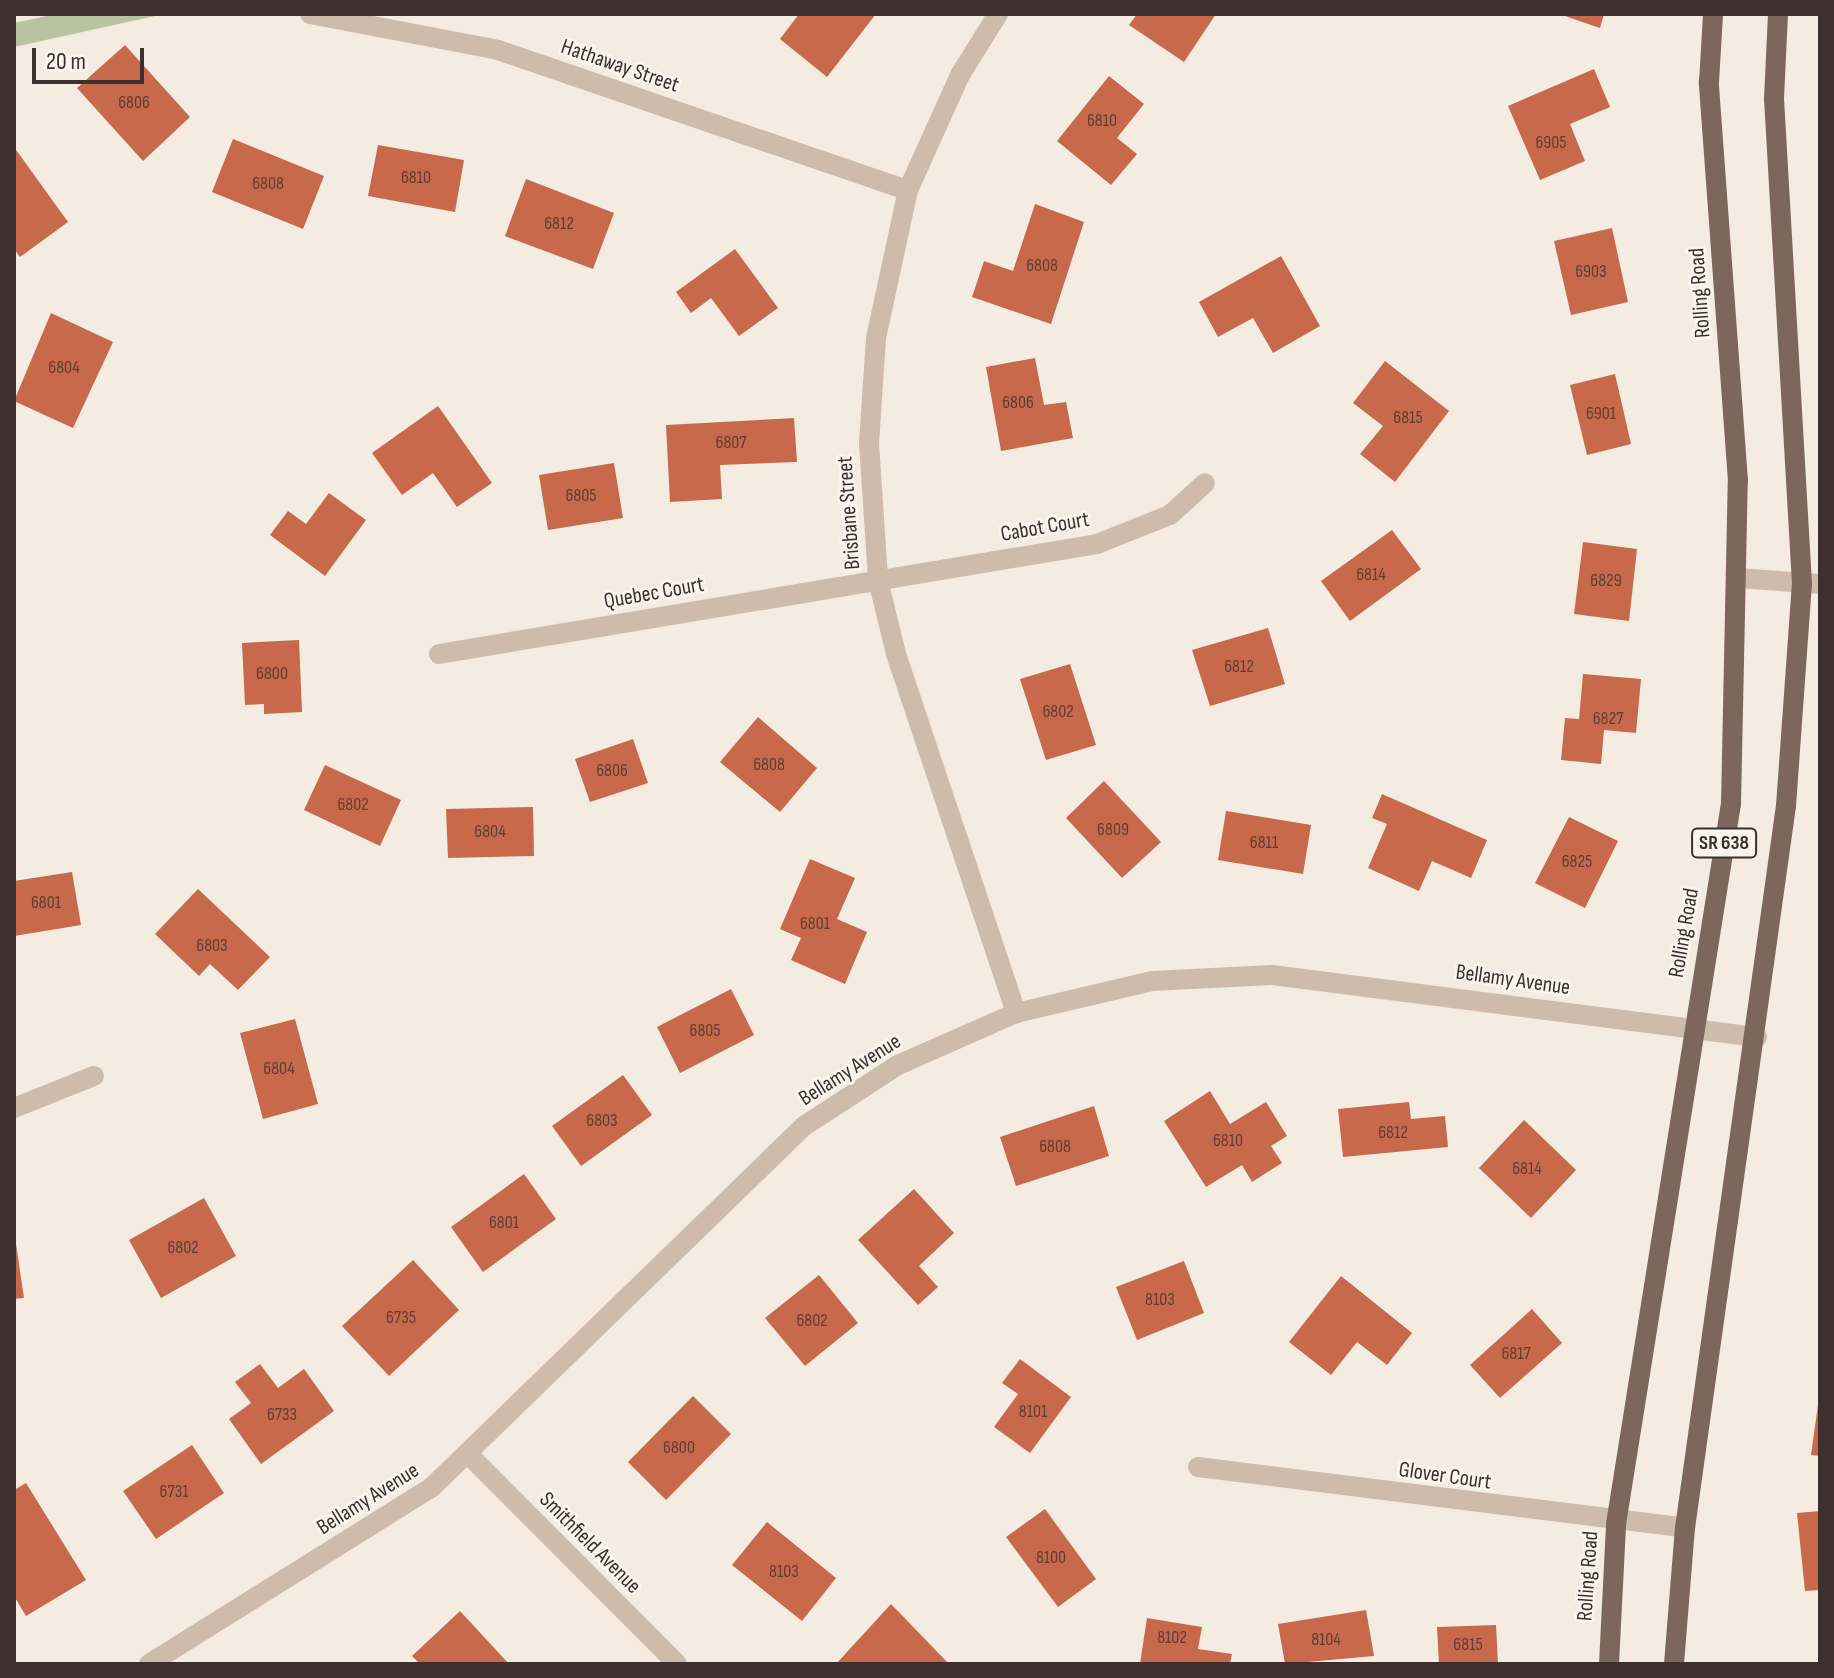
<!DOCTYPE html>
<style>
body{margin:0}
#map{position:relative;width:1834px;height:1678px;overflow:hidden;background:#f4ebe1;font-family:"Sofia Sans Condensed",sans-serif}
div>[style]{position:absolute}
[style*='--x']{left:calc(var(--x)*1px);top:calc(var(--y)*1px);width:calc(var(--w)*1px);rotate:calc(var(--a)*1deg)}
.green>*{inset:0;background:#b8c4a0}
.building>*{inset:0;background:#c8694b}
.street>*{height:20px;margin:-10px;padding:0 10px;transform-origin:10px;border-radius:10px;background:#cdbbac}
.primary>*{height:20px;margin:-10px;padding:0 10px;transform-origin:10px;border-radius:10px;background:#7d675c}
span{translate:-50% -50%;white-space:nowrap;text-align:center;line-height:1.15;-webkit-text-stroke:6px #fbf5ee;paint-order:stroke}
.number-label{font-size:18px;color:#5e3e33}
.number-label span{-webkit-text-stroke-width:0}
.shield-label span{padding:2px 6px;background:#fbf5ee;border:2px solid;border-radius:6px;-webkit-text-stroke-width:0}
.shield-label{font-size:20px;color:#3b302b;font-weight:700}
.street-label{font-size:22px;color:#3b302b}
.frame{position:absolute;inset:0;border:16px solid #3b302b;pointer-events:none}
.scale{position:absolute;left:32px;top:48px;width:112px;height:36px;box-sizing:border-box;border:4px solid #3b302b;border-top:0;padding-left:10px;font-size:24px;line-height:28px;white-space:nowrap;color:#3b302b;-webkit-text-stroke:6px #fbf5ee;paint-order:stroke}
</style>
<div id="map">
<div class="green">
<div style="clip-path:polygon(56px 14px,164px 14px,14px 47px,14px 23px)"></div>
</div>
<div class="building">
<div style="clip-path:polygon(799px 14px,876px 14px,827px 77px,780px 39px)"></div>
<div style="clip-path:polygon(1137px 14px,1216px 14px,1184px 62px,1129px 25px)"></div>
<div style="clip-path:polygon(1559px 14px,1604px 14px,1600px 28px)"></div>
<div style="clip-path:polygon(125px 45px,190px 117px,143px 161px,77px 88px)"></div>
<div style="clip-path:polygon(1594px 69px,1610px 107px,1570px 124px,1585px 161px,1540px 180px,1508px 106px)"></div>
<div style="clip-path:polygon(1109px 76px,1144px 104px,1117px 138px,1137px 154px,1111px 185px,1057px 141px)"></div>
<div style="clip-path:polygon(233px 139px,324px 176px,303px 229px,212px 192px)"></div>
<div style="clip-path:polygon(378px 145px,464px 160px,455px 212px,368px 196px)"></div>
<div style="clip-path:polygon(14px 147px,68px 222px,20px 257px,14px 249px)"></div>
<div style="clip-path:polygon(526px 179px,614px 213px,593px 269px,505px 236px)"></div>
<div style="clip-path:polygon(1035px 204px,1084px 222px,1051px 324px,972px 297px,984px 261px,1013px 271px)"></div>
<div style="clip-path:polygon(1612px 228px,1628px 302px,1571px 315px,1554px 241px)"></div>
<div style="clip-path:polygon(735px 249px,778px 308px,739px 336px,711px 298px,691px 313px,676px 292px)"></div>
<div style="clip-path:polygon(1281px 256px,1320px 326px,1273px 353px,1253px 318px,1218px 337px,1199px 302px)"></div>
<div style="clip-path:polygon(51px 313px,113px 342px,73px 428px,14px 401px)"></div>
<div style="clip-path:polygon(1035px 358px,1044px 405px,1066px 402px,1073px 438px,1001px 451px,986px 367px)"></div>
<div style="clip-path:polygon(1385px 361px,1449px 411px,1395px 482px,1360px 454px,1383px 426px,1353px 403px)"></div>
<div style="clip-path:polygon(1615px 374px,1631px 444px,1587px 455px,1570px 385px)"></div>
<div style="clip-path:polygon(438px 406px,492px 483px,457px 507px,433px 473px,402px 495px,372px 453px)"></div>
<div style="clip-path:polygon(794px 418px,797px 462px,720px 465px,722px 499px,670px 502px,666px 425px)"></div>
<div style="clip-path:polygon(614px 463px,623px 518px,548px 530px,539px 475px)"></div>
<div style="clip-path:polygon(329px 493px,366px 520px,325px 576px,270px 535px,288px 511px,306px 524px)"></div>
<div style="clip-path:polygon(1392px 530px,1421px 569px,1350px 621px,1321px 581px)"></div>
<div style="clip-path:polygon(1583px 542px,1637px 549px,1629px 621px,1574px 614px)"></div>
<div style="clip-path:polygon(1268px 628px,1285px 684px,1210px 706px,1192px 650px)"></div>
<div style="clip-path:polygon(299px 640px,302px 712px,264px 714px,264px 704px,245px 705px,242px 643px)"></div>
<div style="clip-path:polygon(1070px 664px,1096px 745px,1046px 760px,1020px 679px)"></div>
<div style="clip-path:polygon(1583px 674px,1641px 679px,1636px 733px,1604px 730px,1601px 764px,1561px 760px,1565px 718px,1579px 719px)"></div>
<div style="clip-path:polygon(758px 717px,817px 768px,780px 812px,720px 762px)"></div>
<div style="clip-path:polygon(633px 739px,648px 783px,590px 802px,575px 759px)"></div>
<div style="clip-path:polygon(325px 765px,401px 800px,380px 846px,304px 810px)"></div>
<div style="clip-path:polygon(1104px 781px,1161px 842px,1122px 878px,1066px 818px)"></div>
<div style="clip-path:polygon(1382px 794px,1487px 840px,1471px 878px,1432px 861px,1419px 891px,1368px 868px,1387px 824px,1372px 818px)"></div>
<div style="clip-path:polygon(533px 807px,534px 856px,448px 858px,446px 809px)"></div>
<div style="clip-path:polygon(1226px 811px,1311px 825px,1303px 874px,1218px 860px)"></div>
<div style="clip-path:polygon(1569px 817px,1618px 841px,1585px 908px,1535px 883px)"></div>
<div style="clip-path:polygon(810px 859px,855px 878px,837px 919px,867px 932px,845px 984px,791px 960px,801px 938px,780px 929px)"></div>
<div style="clip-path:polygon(72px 872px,81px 925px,14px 936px,14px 881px)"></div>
<div style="clip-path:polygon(198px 889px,270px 957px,238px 990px,210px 964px,199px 976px,155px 934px)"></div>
<div style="clip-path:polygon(731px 989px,754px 1035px,680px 1073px,657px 1027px)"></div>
<div style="clip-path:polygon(295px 1019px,318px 1104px,263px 1119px,240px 1033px)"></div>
<div style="clip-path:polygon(623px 1075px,652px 1115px,581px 1166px,552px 1126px)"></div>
<div style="clip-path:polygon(1210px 1091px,1230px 1124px,1266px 1102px,1287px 1136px,1271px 1146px,1282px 1163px,1252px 1182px,1242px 1165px,1206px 1187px,1164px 1121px)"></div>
<div style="clip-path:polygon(1409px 1102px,1411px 1119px,1445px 1116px,1448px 1147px,1343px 1157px,1338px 1109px)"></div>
<div style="clip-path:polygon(1094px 1106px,1109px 1156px,1016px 1186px,1000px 1137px)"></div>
<div style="clip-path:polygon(1524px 1120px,1576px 1170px,1531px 1218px,1479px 1168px)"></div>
<div style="clip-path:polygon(524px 1174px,556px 1219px,483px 1272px,451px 1227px)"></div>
<div style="clip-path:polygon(914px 1189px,954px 1233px,919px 1266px,938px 1287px,918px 1305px,858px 1240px)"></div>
<div style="clip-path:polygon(204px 1198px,236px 1256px,161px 1298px,129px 1240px)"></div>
<div style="clip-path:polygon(14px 1230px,24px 1298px,14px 1299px)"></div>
<div style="clip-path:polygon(413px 1260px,459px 1310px,389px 1376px,342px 1326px)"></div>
<div style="clip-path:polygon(1184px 1261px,1204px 1313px,1137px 1340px,1116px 1287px)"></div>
<div style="clip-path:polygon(819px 1275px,858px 1323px,805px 1366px,765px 1318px)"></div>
<div style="clip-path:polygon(1341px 1276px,1412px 1333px,1387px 1365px,1357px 1342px,1331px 1375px,1289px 1342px)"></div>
<div style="clip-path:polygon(1532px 1309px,1562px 1343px,1500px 1398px,1470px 1365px)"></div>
<div style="clip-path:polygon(1020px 1359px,1071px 1397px,1030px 1453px,994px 1427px,1018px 1394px,1002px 1383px)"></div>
<div style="clip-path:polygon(260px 1364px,278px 1388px,304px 1369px,334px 1411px,261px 1464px,229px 1419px,251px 1403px,235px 1382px)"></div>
<div style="clip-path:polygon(693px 1396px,731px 1434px,666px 1500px,628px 1462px)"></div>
<div style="clip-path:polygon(1818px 1405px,1820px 1405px,1820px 1456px,1811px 1455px)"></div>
<div style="clip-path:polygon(192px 1445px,224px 1493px,156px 1539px,123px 1491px)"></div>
<div style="clip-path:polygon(26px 1483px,86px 1580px,26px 1616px,14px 1596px,14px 1490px)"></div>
<div style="clip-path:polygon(1045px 1509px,1096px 1579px,1058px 1607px,1006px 1537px)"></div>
<div style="clip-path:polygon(1820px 1511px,1820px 1590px,1805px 1591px,1797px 1513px)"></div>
<div style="clip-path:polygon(767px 1522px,836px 1578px,802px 1621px,732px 1565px)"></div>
<div style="clip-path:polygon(891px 1604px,949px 1664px,836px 1664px)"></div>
<div style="clip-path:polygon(1366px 1610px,1374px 1656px,1285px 1664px,1278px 1624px)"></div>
<div style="clip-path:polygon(460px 1611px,509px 1664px,420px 1664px,412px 1656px)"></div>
<div style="clip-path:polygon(1147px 1618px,1202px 1627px,1198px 1649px,1232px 1654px,1230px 1664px,1140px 1664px)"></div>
<div style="clip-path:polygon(1496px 1625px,1498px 1664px,1439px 1664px,1437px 1627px)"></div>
</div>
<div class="street">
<div style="--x:310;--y:14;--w:191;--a:10.8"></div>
<div style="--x:498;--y:50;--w:433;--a:18.9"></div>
<div style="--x:998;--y:14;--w:72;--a:121.9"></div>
<div style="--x:960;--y:75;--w:126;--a:114.3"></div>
<div style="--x:908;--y:190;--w:151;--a:102.2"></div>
<div style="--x:876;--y:338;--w:105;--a:93.8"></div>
<div style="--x:869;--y:443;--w:137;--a:86.2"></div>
<div style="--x:878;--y:580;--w:76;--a:76.3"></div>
<div style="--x:896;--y:654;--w:379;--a:71.5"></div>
<div style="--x:1737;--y:578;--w:83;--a:4.1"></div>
<div style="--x:439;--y:654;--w:667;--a:-9.49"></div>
<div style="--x:1097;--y:544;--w:79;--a:-21.7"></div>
<div style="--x:1170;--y:515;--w:47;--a:-42.4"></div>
<div style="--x:14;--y:1108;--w:86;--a:-21.8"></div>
<div style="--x:470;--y:1456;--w:293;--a:45.1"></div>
<div style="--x:1198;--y:1467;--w:491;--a:7.1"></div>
<div style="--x:149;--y:1664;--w:332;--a:-32"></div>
<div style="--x:431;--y:1488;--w:520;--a:-44.14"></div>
<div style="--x:804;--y:1126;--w:112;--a:-33"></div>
<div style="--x:898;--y:1065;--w:129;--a:-23.8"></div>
<div style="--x:1016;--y:1013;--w:140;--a:-13.2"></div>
<div style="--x:1152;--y:981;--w:120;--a:-2.9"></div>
<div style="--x:1272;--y:975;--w:489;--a:7.3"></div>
</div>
<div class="primary">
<div style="--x:1609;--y:1664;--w:140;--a:-87.1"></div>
<div style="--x:1616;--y:1524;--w:729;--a:-80.93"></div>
<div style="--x:1731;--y:804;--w:323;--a:-88.8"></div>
<div style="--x:1738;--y:481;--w:400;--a:-94.2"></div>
<div style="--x:1709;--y:82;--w:68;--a:-86.6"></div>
<div style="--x:1674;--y:1664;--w:136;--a:-85.4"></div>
<div style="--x:1685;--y:1528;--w:729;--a:-82.04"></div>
<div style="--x:1786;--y:806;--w:223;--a:-85.9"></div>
<div style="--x:1802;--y:584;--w:486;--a:-93.3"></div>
<div style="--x:1774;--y:99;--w:85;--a:-87.3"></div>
</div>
<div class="number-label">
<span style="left:134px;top:103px">6806</span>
<span style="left:1102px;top:121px">6810</span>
<span style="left:1551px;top:143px">6905</span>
<span style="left:416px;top:178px">6810</span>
<span style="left:268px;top:184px">6808</span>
<span style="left:559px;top:224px">6812</span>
<span style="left:1042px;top:266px">6808</span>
<span style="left:1591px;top:272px">6903</span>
<span style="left:64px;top:368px">6804</span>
<span style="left:1018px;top:403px">6806</span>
<span style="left:1601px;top:414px">6901</span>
<span style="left:1408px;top:418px">6815</span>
<span style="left:731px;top:443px">6807</span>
<span style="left:581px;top:496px">6805</span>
<span style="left:1371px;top:575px">6814</span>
<span style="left:1606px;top:581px">6829</span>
<span style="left:1239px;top:667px">6812</span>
<span style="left:272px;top:674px">6800</span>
<span style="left:1058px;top:712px">6802</span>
<span style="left:1608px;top:719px">6827</span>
<span style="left:769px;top:765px">6808</span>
<span style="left:612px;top:771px">6806</span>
<span style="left:353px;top:805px">6802</span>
<span style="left:1113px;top:830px">6809</span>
<span style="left:490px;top:832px">6804</span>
<span style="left:1264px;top:843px">6811</span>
<span style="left:1577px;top:862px">6825</span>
<span style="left:46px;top:903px">6801</span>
<span style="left:815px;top:924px">6801</span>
<span style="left:212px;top:946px">6803</span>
<span style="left:705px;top:1031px">6805</span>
<span style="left:279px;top:1069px">6804</span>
<span style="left:602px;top:1121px">6803</span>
<span style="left:1393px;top:1133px">6812</span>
<span style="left:1228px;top:1141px">6810</span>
<span style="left:1055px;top:1147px">6808</span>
<span style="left:1527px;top:1169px">6814</span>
<span style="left:504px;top:1223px">6801</span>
<span style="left:183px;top:1248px">6802</span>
<span style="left:1160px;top:1300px">8103</span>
<span style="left:401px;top:1318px">6735</span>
<span style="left:812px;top:1321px">6802</span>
<span style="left:1516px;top:1354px">6817</span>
<span style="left:1033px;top:1412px">8101</span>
<span style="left:282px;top:1415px">6733</span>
<span style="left:679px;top:1448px">6800</span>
<span style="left:174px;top:1492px">6731</span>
<span style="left:1051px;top:1558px">8100</span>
<span style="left:784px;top:1572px">8103</span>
<span style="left:1172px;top:1638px">8102</span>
<span style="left:1326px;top:1640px">8104</span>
<span style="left:1468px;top:1645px">6815</span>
</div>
<div class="shield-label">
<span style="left:1724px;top:843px">SR 638</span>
</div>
<div class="street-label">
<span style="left:620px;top:66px;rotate:19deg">Hathaway Street</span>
<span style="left:1700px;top:293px;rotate:-94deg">Rolling Road</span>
<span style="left:849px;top:513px;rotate:-94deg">Brisbane Street</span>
<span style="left:1045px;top:527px;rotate:-10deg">Cabot Court</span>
<span style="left:654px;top:593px;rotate:-10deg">Quebec Court</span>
<span style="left:1684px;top:933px;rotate:-80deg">Rolling Road</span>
<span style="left:1513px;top:980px;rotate:8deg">Bellamy Avenue</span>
<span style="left:850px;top:1070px;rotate:-32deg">Bellamy Avenue</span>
<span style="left:1445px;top:1476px;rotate:8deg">Glover Court</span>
<span style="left:368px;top:1499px;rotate:-32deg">Bellamy Avenue</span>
<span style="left:590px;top:1543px;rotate:45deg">Smithfield Avenue</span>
<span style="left:1588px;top:1576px;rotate:-86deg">Rolling Road</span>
</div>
<div class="frame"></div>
<div class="scale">20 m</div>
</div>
